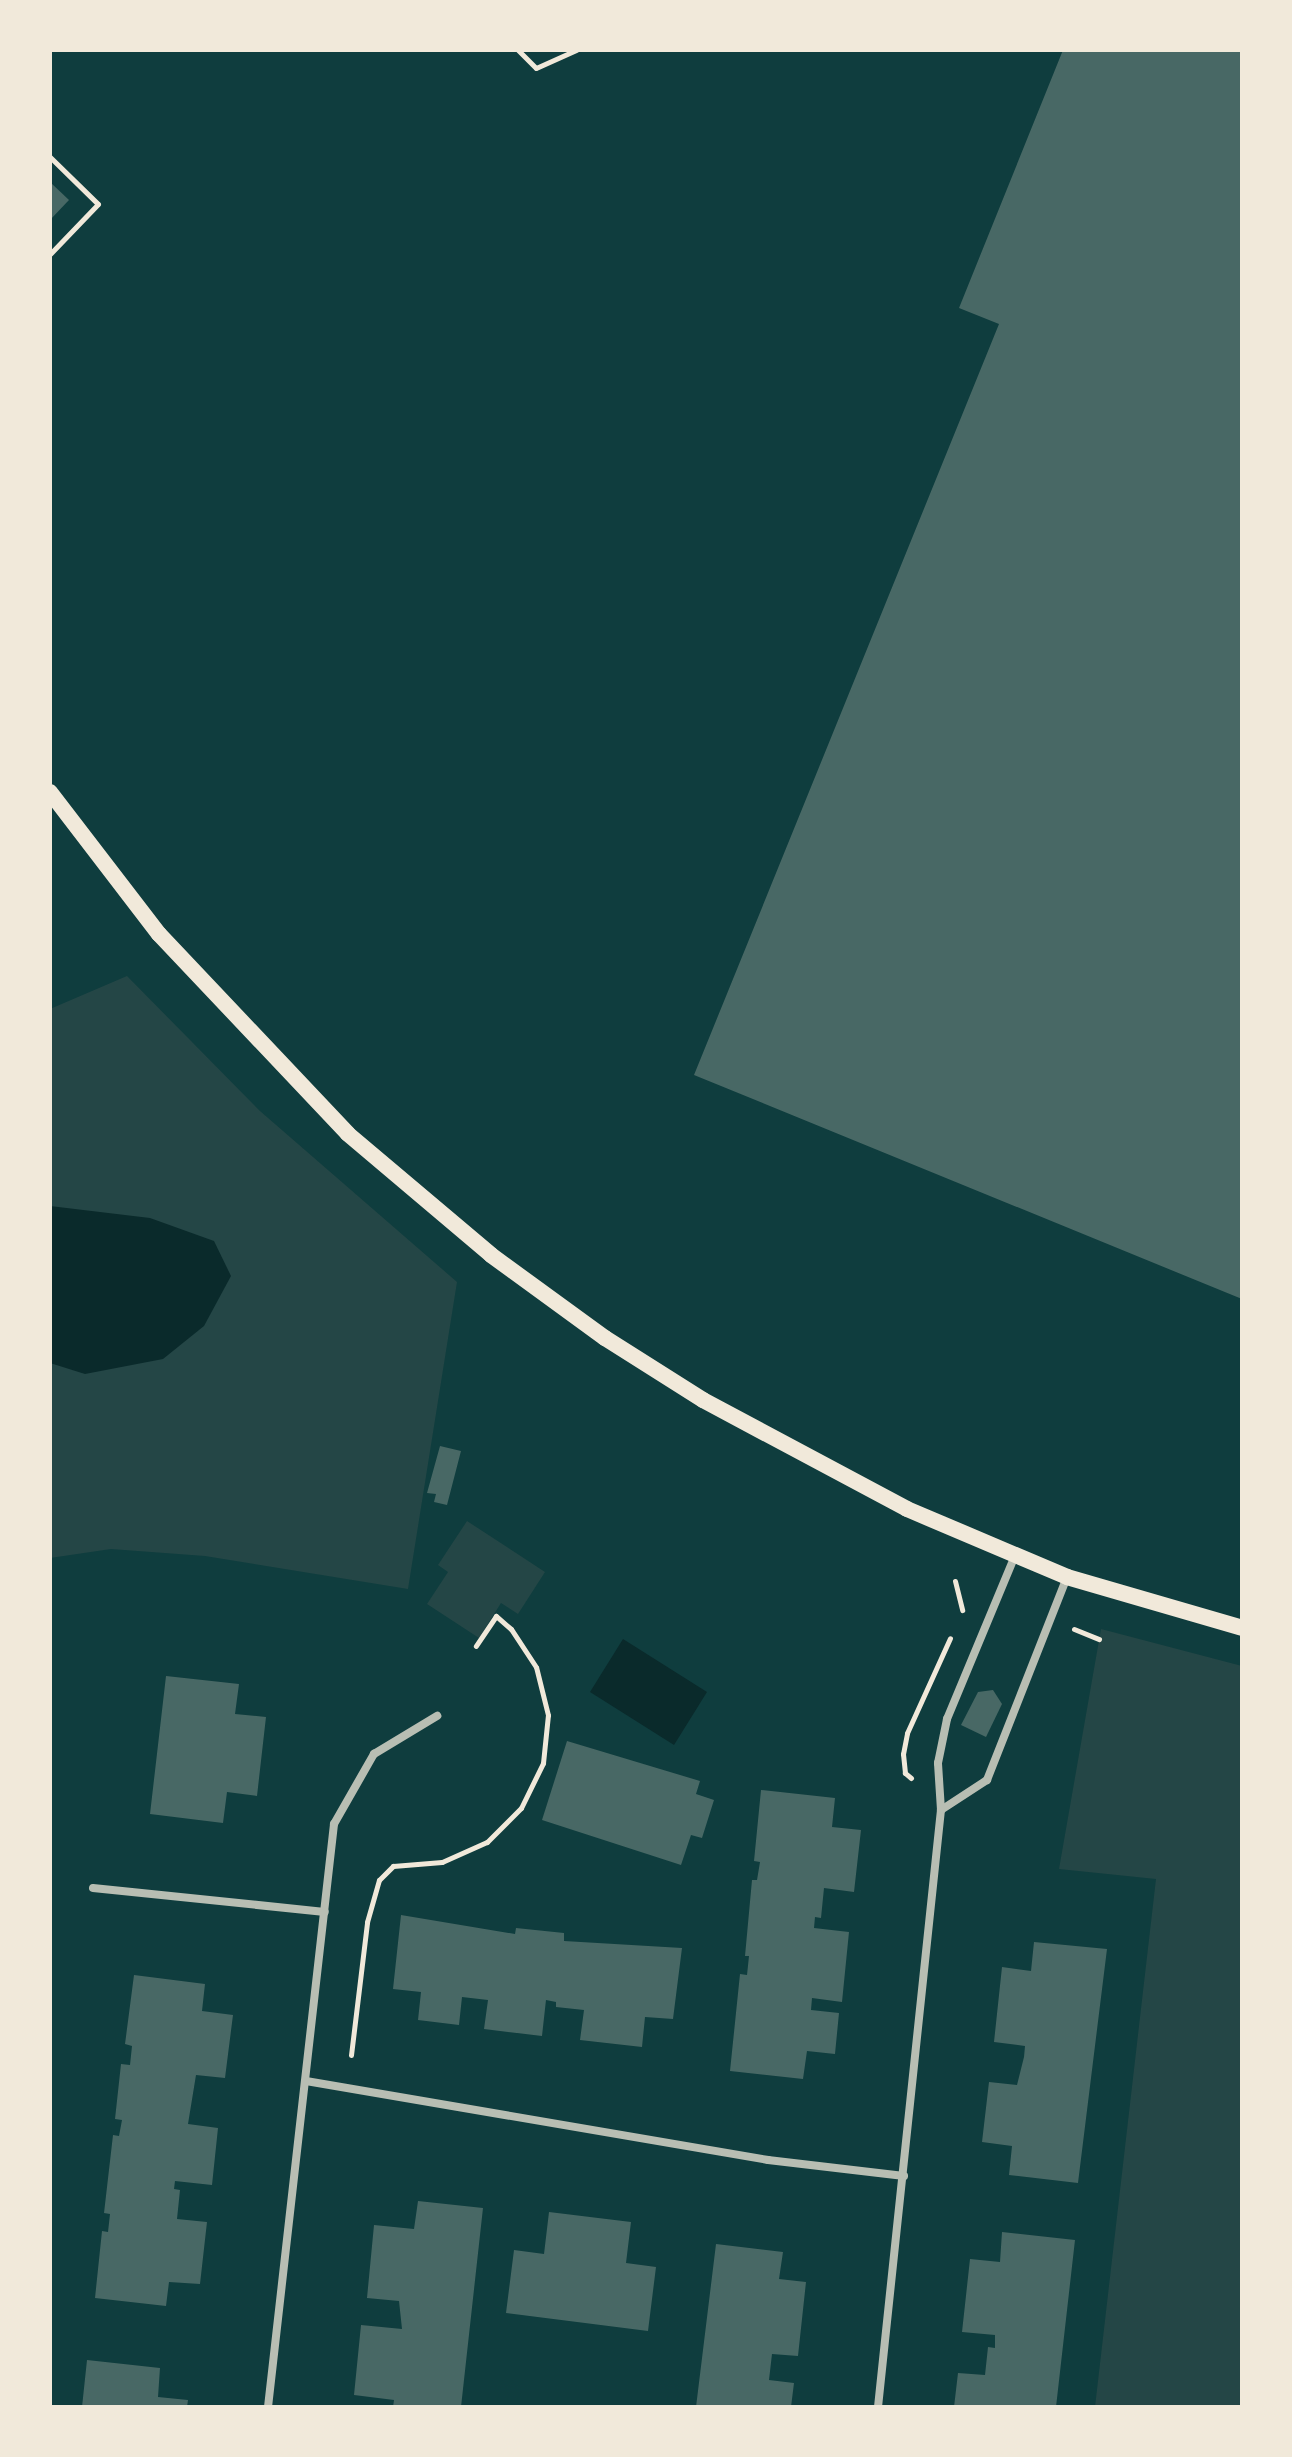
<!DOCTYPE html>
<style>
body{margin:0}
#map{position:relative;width:1292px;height:2457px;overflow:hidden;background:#0f3d3e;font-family:"PT Serif",serif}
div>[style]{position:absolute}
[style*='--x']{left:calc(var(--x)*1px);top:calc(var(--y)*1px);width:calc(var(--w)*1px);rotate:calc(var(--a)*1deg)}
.green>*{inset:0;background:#244646}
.water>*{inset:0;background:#0a2a2b}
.building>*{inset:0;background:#486865}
.path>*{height:5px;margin:-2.5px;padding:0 2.5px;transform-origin:2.5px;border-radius:2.5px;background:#f1e9da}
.minor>*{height:8px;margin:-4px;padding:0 4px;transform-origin:4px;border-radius:4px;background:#b8beb3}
.secondary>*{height:16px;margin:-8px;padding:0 8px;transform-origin:8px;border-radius:8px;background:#f1e9da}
span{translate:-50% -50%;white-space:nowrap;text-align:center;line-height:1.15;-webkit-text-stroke:7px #f1e9da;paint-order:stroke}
.frame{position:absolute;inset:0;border:52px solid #f1e9da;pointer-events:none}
</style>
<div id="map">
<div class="green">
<div style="clip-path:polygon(127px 976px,260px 1111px,457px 1282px,408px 1589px,205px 1556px,111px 1549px,50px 1558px,50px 1009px)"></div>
<div style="clip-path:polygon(467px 1521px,545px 1572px,518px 1614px,501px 1603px,479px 1638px,427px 1604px,448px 1572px,438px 1565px)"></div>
<div style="clip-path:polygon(1101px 1629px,1242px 1666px,1242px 2407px,1095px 2407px,1156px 1879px,1059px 1869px)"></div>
</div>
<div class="water">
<div style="clip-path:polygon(50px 1206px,150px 1218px,214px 1241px,231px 1276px,204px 1326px,163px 1359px,85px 1374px,50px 1363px)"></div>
<div style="clip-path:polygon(623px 1639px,707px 1692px,674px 1745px,590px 1692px)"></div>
</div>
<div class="building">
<div style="clip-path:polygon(1063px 50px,1242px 50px,1242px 1299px,694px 1075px,999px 324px,959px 308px)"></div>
<div style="clip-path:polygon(50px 182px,69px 200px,50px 220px)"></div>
<div style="clip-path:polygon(440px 1446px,461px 1451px,447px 1505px,434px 1502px,436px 1494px,427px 1493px)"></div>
<div style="clip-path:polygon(166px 1676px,239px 1684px,235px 1714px,266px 1717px,257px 1796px,227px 1792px,223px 1823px,150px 1814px)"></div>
<div style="clip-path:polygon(993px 1690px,1002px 1704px,986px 1737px,961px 1725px,978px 1692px)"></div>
<div style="clip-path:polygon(567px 1741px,700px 1781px,696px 1794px,714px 1800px,702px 1838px,691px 1835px,681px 1865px,542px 1820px)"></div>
<div style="clip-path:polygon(761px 1790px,835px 1798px,832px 1827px,861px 1830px,854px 1892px,824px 1888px,821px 1918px,815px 1917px,814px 1928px,849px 1932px,842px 2002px,812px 1998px,811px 2010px,839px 2013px,835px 2054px,807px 2051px,803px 2079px,730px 2071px,740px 1974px,747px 1975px,749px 1956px,745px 1956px,752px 1880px,757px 1880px,760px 1862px,754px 1861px)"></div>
<div style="clip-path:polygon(401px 1915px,515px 1934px,516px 1928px,564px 1933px,564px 1941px,682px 1948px,673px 2019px,645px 2017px,642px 2047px,580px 2040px,584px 2010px,556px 2007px,556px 2002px,546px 2000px,542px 2036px,484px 2029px,488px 2000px,462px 1997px,459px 2025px,418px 2020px,421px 1992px,393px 1989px)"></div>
<div style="clip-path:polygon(1034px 1942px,1107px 1949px,1078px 2183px,1009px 2175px,1012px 2146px,982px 2142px,989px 2082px,1017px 2085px,1024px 2057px,1025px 2046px,994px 2042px,1002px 1967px,1031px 1971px)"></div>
<div style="clip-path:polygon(134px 1975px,205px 1984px,202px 2011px,233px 2015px,225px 2078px,196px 2075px,188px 2124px,218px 2128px,212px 2185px,175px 2181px,174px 2189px,180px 2190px,177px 2219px,207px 2222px,200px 2284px,169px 2282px,166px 2306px,95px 2298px,102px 2231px,108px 2232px,110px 2214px,104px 2213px,113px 2135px,119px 2136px,122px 2120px,115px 2119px,121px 2064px,130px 2065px,132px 2046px,125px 2044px)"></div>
<div style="clip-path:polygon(418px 2201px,483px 2208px,461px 2407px,393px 2407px,394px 2400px,354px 2395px,361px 2325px,402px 2329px,399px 2301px,367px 2298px,374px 2225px,414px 2229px)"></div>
<div style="clip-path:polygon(549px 2212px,631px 2222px,626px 2263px,656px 2267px,648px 2331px,506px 2313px,514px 2250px,544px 2254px)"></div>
<div style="clip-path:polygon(1002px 2232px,1075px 2240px,1056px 2407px,954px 2407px,958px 2373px,985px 2375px,988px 2347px,995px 2348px,995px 2335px,962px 2332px,970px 2259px,1000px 2262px)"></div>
<div style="clip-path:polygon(716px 2244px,783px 2252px,779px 2279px,806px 2282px,798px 2356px,772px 2354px,769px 2380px,794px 2383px,791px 2407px,696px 2407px)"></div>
<div style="clip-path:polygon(87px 2360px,160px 2368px,158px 2397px,188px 2400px,187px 2407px,82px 2407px)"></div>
</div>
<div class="path">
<div style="--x:518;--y:50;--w:25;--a:45"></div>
<div style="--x:536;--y:68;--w:44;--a:-24.2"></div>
<div style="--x:50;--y:157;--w:67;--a:44.4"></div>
<div style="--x:98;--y:204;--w:69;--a:133.8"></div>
<div style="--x:955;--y:1581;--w:30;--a:76"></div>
<div style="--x:1074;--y:1629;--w:27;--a:22"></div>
<div style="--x:911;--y:1778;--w:8;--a:-140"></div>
<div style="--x:905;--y:1773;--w:19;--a:-96"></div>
<div style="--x:903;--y:1754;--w:21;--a:-79"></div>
<div style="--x:907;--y:1733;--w:104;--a:-65.6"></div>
<div style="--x:351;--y:2055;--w:134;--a:-83.1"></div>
<div style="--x:367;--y:1922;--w:44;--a:-74.1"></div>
<div style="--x:379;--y:1880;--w:20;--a:-45"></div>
<div style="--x:393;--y:1866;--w:49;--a:-4.7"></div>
<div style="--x:442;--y:1862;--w:49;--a:-24"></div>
<div style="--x:487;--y:1842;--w:48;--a:-45"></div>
<div style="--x:521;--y:1808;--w:50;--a:-63.9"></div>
<div style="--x:543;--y:1763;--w:48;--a:-84.1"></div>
<div style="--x:548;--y:1715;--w:49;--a:-104"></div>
<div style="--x:536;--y:1667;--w:45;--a:-123.3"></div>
<div style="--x:511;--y:1629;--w:20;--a:-139"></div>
<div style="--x:496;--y:1616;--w:36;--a:124"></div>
</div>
<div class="minor">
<div style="--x:941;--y:1810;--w:55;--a:-33.1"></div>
<div style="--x:987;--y:1780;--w:218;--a:-68.5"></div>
<div style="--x:93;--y:1888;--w:233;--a:5.9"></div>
<div style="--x:306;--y:2081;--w:469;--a:9.7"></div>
<div style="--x:768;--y:2160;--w:137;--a:6.7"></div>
<div style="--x:268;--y:2407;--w:587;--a:-83.54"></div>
<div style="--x:334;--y:1824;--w:81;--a:-60.3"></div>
<div style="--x:374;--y:1754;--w:74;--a:-31.1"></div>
<div style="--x:878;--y:2407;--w:600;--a:-83.98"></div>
<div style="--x:941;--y:1810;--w:47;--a:-93.7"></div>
<div style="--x:938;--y:1763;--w:45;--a:-78.4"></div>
<div style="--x:947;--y:1719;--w:177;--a:-67.4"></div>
</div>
<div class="secondary">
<div style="--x:50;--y:792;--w:179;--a:52.5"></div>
<div style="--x:159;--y:934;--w:275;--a:46.6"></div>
<div style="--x:348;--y:1134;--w:187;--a:40.2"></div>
<div style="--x:491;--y:1255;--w:141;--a:36.1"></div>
<div style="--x:605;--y:1338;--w:116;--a:32.3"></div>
<div style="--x:703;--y:1400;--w:231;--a:28.1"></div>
<div style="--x:907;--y:1509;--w:174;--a:23"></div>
<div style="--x:1067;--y:1577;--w:182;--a:16.2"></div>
</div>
<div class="frame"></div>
</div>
